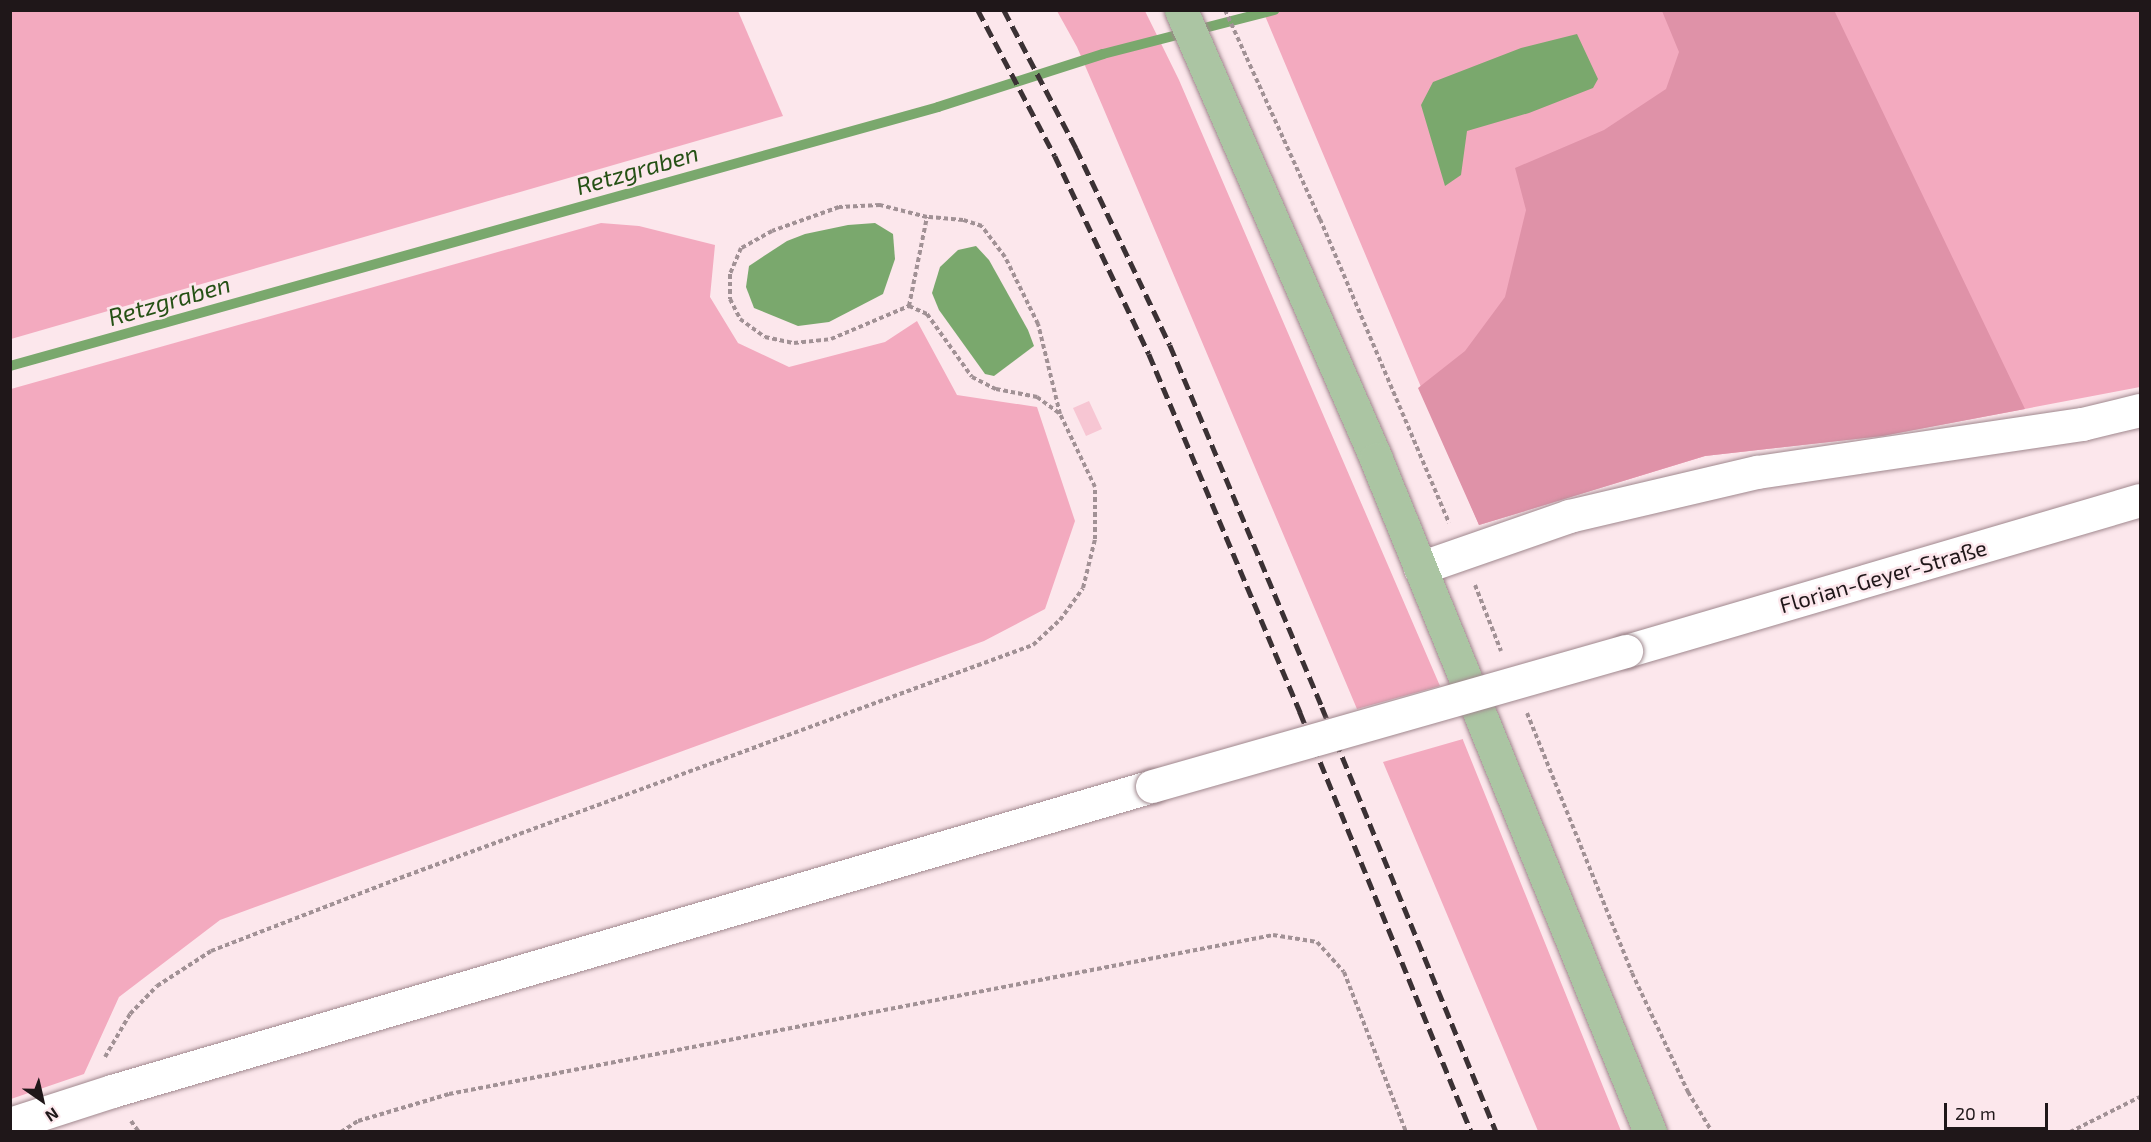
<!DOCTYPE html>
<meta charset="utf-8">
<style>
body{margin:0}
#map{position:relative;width:2151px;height:1142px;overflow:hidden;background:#fce7ec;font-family:"Exo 2",sans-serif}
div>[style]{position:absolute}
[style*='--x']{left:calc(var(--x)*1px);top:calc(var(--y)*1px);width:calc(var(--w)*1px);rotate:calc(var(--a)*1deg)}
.green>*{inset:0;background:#f3aabf}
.forest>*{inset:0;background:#df92a8}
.water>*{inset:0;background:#7aa86d}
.stream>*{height:10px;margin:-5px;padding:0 5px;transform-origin:5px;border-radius:5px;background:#7aa86d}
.building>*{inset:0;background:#f7c6d3}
.path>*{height:4px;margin-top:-2px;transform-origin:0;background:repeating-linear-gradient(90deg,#a19195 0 4.5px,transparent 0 7.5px)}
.roads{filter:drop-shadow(0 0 2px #a0888e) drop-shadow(0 0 2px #a0888e)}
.minor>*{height:33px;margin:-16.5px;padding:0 16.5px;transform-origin:16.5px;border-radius:16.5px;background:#fff}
.major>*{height:33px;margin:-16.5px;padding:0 16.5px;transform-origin:16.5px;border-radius:16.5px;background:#abc5a3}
.rail>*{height:4.5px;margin-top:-2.25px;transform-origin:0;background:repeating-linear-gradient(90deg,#3b3134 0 12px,transparent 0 18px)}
.bridges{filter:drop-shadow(0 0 2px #a0888e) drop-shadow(0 0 2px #a0888e)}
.minor-bridge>*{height:33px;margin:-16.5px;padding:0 16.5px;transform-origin:16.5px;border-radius:16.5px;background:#fff}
span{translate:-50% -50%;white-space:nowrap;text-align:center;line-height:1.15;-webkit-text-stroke:5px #fce7ec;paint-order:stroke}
.street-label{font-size:22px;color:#1f1719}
.water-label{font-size:24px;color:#255115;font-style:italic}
.frame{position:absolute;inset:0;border:12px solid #1f1719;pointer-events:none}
.north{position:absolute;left:12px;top:1070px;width:60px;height:60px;-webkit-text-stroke:4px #fce7ec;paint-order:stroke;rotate:146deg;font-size:16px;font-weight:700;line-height:24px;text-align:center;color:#1f1719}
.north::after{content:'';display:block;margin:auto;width:21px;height:27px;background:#1f1719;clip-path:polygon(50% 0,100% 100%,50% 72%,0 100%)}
.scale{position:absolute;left:1944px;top:1103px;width:104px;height:27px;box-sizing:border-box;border:3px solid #1f1719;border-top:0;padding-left:8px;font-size:18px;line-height:21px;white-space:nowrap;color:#1f1719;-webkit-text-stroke:4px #fce7ec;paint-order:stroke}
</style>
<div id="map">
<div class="green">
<div style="clip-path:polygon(11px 10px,738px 11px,783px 116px,11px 339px)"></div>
<div style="clip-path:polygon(1057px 11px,1145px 11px,1179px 80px,1440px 686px,1357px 709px,1102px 105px,1077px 47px)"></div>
<div style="clip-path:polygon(1263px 11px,2140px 11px,2140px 387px,1882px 436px,1705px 456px,1479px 525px)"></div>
<div style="clip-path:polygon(601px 223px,639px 226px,715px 245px,710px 297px,738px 343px,789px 367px,885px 342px,917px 321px,957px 395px,1037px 407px,1075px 521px,1045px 609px,984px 641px,220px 920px,119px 997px,84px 1074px,11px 1099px,11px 389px)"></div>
<div style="clip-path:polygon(1463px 739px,1463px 740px,1621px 1131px,1538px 1131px,1383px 762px)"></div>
</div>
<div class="forest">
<div style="clip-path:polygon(1834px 10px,2025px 409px,1882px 436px,1705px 456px,1479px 525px,1418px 388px,1465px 351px,1505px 297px,1526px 210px,1515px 168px,1604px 130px,1666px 89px,1679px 52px,1662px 11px)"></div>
</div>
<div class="water">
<div style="clip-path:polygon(1577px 34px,1598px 79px,1593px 88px,1529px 113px,1467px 131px,1461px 175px,1445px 186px,1421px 105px,1433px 82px,1521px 48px)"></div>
<div style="clip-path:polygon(875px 223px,893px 234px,895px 259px,883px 294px,829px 322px,798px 326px,754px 308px,746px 287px,749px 266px,767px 254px,787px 241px,805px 234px,848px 225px)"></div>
<div style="clip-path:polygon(976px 246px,989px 260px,1028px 330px,1034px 346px,994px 376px,985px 374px,939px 310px,932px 293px,940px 267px,958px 250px)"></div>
</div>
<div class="stream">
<div style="--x:10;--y:366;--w:963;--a:-15.59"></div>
<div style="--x:938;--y:107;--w:173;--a:-17.8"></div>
<div style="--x:1103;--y:54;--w:177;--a:-14.4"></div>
</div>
<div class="building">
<div style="clip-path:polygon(1089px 401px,1102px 429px,1086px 436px,1073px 408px)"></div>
</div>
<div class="path">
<div style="--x:1225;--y:10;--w:230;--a:65.6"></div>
<div style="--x:1320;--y:219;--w:330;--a:67"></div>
<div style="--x:909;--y:306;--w:91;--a:-78.6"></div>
<div style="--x:1475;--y:585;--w:71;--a:68.5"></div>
<div style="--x:1527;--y:713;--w:280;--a:68"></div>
<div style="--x:1632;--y:973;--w:132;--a:64.8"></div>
<div style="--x:1688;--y:1092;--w:47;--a:59"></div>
<div style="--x:105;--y:1057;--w:50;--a:-59.8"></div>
<div style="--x:130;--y:1014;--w:39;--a:-46"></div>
<div style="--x:157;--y:986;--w:64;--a:-32.9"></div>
<div style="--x:211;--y:951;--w:203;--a:-21.1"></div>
<div style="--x:400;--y:878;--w:675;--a:-20.21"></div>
<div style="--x:1033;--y:645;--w:37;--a:-43"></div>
<div style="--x:1060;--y:620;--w:39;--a:-54"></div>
<div style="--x:1083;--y:588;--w:50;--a:-76.2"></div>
<div style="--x:1095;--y:539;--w:52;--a:-90"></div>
<div style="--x:1095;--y:487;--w:81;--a:-115.6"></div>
<div style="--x:1060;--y:414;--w:93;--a:-103.7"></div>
<div style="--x:1038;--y:324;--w:75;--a:-116.2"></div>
<div style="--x:1005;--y:257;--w:39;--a:-127"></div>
<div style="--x:982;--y:226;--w:20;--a:-162"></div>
<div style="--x:963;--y:220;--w:36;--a:-175"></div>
<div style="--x:927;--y:217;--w:49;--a:-165.7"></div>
<div style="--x:880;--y:205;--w:41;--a:177.2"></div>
<div style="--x:839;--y:207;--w:71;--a:160.3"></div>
<div style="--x:772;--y:231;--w:35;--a:151"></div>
<div style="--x:741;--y:248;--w:28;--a:113"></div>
<div style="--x:730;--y:274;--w:25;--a:90"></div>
<div style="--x:730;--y:299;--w:22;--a:63"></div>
<div style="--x:740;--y:319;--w:31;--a:36"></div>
<div style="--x:765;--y:337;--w:30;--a:12"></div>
<div style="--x:794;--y:343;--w:37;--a:-6"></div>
<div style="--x:831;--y:339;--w:85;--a:-22.9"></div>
<div style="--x:909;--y:306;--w:20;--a:24"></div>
<div style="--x:927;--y:314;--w:77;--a:54.5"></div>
<div style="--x:972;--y:377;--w:27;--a:27"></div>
<div style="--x:996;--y:389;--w:42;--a:11"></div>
<div style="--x:1037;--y:397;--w:29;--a:36"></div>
<div style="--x:131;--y:1121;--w:14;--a:54"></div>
<div style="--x:341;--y:1132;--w:20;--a:-33"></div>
<div style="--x:358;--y:1121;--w:95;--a:-16.5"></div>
<div style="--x:449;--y:1094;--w:839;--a:-10.92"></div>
<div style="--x:1273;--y:935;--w:45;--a:9"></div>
<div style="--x:1317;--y:942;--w:40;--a:48"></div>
<div style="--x:1344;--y:972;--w:172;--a:68.8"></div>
<div style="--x:2070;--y:1132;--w:78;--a:-26.6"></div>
</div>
<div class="roads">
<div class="minor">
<div style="--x:1420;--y:568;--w:158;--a:-19.2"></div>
<div style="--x:1569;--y:516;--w:193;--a:-13.2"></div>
<div style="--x:1757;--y:472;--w:329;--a:-8.4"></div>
<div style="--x:2082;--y:424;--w:60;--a:-13.6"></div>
<div style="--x:1626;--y:651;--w:536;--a:-16.37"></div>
<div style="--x:10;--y:1124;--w:107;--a:-17.9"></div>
<div style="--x:112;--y:1091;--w:1084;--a:-16.34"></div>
</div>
<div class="major">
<div style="--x:1181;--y:10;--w:490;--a:66.5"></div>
<div style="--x:1376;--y:459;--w:727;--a:67.85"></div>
</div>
</div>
<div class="rail">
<div style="--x:978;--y:10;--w:165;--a:62.2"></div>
<div style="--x:1055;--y:156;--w:219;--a:64.6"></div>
<div style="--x:1149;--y:354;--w:389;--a:67.1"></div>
<div style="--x:1300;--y:712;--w:453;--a:67.8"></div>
<div style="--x:1004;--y:10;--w:156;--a:62.4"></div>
<div style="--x:1076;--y:148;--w:218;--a:64.5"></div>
<div style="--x:1170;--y:345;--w:393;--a:67.2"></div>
<div style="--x:1322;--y:707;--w:459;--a:67.7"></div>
</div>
<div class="bridges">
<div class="minor-bridge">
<div style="--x:1152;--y:786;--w:493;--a:-15.9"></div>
</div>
</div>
<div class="street-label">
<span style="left:1883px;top:576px;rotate:-16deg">Florian-Geyer-Straße</span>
</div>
<div class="water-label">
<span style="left:637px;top:169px;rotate:-16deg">Retzgraben</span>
<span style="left:169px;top:300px;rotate:-16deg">Retzgraben</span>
</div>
<div class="frame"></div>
<div class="north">N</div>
<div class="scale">20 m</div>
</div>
